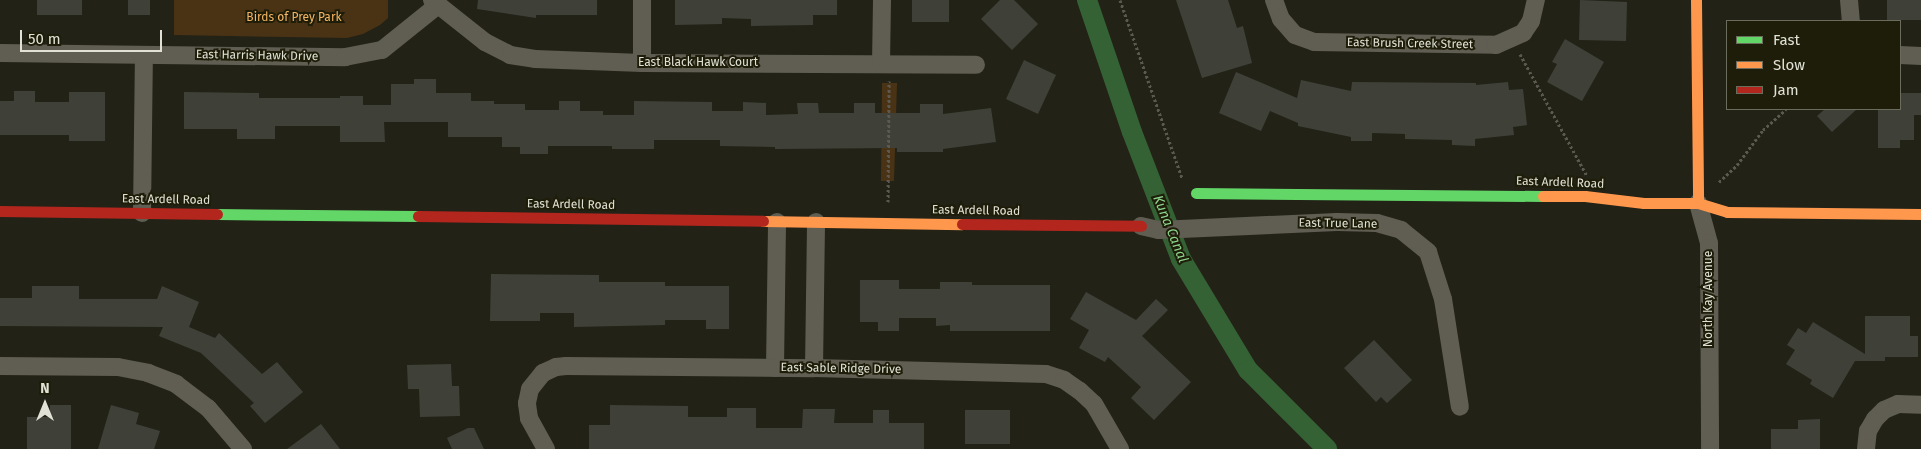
<!DOCTYPE html>
<style>
body{margin:0}
#map{position:relative;width:1921px;height:449px;overflow:hidden;background:#222217;font-family:"Fira Sans",sans-serif}
div>[style]{position:absolute}
[style*='--x']{left:calc(var(--x)*1px);top:calc(var(--y)*1px);width:calc(var(--w)*1px);rotate:calc(var(--a)*1deg)}
.green>*{inset:0;background:#4a3314}
.canal>*{height:20px;margin:-10px;padding:0 10px;transform-origin:10px;border-radius:10px;background:#346234}
.building>*{inset:0;background:#3f4038}
.path>*{height:3px;margin-top:-1.5px;transform-origin:0;background:repeating-linear-gradient(90deg,#5b5950 0 2.5px,transparent 0 5px)}
.street>*{height:18px;margin:-9px;padding:0 9px;transform-origin:9px;border-radius:9px;background:#605d52}
.fast>*{height:11px;margin:-5.5px;padding:0 5.5px;transform-origin:5.5px;border-radius:5.5px;background:#63d668}
.slow>*{height:11px;margin:-5.5px;padding:0 5.5px;transform-origin:5.5px;border-radius:5.5px;background:#ff974d}
.jam>*{height:11px;margin:-5.5px;padding:0 5.5px;transform-origin:5.5px;border-radius:5.5px;background:#b3261e}
span{translate:-50% -50%;white-space:nowrap;text-align:center;line-height:1.15;-webkit-text-stroke:4px #1d1d09;paint-order:stroke}
.park-label{font-size:12px;color:#f5b563}
.street-label{font-size:12px;color:#e1e2d5}
.water-label{font-size:14px;color:#8ed68e;font-style:italic}
.legend{position:absolute;left:1726px;top:20px;width:175px;height:90px;box-sizing:border-box;background:#1d1d09;border:1px solid #6b6c5b;margin:0;padding:6px 9px;list-style:none;font-size:15px;color:#e1e2d5}
.legend li{display:flex;align-items:center;gap:10px;height:25px}
.legend b{width:25px;border:1px solid #6b6c5b}
.north{position:absolute;left:20px;top:379px;width:50px;height:50px;-webkit-text-stroke:4px #1d1d09;paint-order:stroke;rotate:0deg;font-size:14px;font-weight:700;line-height:20px;text-align:center;color:#e1e2d5}
.north::after{content:'';display:block;margin:auto;width:18px;height:22px;background:#e1e2d5;clip-path:polygon(50% 0,100% 100%,50% 72%,0 100%)}
.scale{position:absolute;left:20px;top:30px;width:142px;height:22px;box-sizing:border-box;border:2px solid #e1e2d5;border-top:0;padding-left:6px;font-size:15px;line-height:18px;white-space:nowrap;color:#e1e2d5;-webkit-text-stroke:4px #1d1d09;paint-order:stroke}
</style>
<div id="map">
<div class="green">
<div style="clip-path:polygon(174px 0,388px 0,388px 18px,380px 25px,363px 34px,347px 38px,174px 35px)"></div>
<div style="clip-path:polygon(882px 83px,897px 83px,894px 181px,881px 181px)"></div>
</div>
<div class="canal">
<div style="--x:1087;--y:0;--w:139;--a:71.2"></div>
<div style="--x:1132;--y:132;--w:136;--a:68.9"></div>
<div style="--x:1181;--y:259;--w:130;--a:58.9"></div>
<div style="--x:1248;--y:370;--w:112;--a:45"></div>
</div>
<div class="building">
<div style="clip-path:polygon(37px 0,82px 0,82px 15px,37px 15px)"></div>
<div style="clip-path:polygon(128px 0,150px 0,150px 15px,128px 15px)"></div>
<div style="clip-path:polygon(478px 0,597px 0,597px 15px,536px 15px,536px 18px,477px 9px)"></div>
<div style="clip-path:polygon(675px 0,837px 0,837px 15px,813px 15px,813px 25px,751px 26px,751px 19px,722px 18px,722px 24px,675px 25px)"></div>
<div style="clip-path:polygon(912px 0,949px 0,949px 22px,912px 22px)"></div>
<div style="clip-path:polygon(1000px 0,1014px 0,1038px 24px,1012px 50px,981px 19px)"></div>
<div style="clip-path:polygon(1176px 0,1228px 0,1237px 28px,1243px 26px,1252px 63px,1202px 78px)"></div>
<div style="clip-path:polygon(1580px 0,1627px 2px,1626px 41px,1579px 40px)"></div>
<div style="clip-path:polygon(1887px 0,1921px 0,1921px 20px,1887px 20px)"></div>
<div style="clip-path:polygon(1565px 39px,1604px 62px,1582px 101px,1547px 82px,1557px 64px,1552px 62px)"></div>
<div style="clip-path:polygon(1024px 60px,1056px 75px,1038px 114px,1006px 99px)"></div>
<div style="clip-path:polygon(1236px 72px,1297px 98px,1301px 80px,1351px 91px,1352px 82px,1476px 83px,1476px 85px,1508px 82px,1509px 90px,1523px 89px,1527px 125px,1513px 127px,1514px 135px,1475px 139px,1475px 146px,1452px 145px,1452px 140px,1405px 139px,1405px 134px,1372px 133px,1372px 141px,1351px 141px,1351px 137px,1298px 126px,1298px 123px,1270px 111px,1261px 131px,1219px 113px)"></div>
<div style="clip-path:polygon(414px 79px,436px 79px,436px 93px,471px 93px,471px 101px,494px 101px,494px 104px,525px 104px,525px 110px,559px 110px,559px 101px,580px 101px,580px 111px,603px 111px,603px 115px,634px 115px,634px 101px,712px 102px,712px 111px,743px 111px,743px 102px,766px 103px,766px 115px,798px 114px,797px 103px,818px 103px,819px 113px,854px 113px,854px 103px,875px 103px,875px 113px,920px 113px,920px 104px,943px 104px,943px 114px,991px 108px,996px 142px,943px 149px,943px 152px,897px 152px,897px 148px,775px 149px,775px 147px,720px 146px,720px 140px,654px 140px,654px 149px,612px 149px,612px 146px,548px 146px,548px 154px,520px 154px,520px 147px,502px 147px,502px 137px,448px 137px,448px 122px,384px 122px,385px 142px,340px 142px,340px 126px,275px 126px,275px 139px,237px 139px,237px 129px,184px 129px,184px 92px,259px 93px,259px 98px,340px 98px,340px 96px,363px 96px,363px 105px,391px 105px,391px 84px,414px 84px)"></div>
<div style="clip-path:polygon(14px 91px,35px 91px,35px 102px,69px 102px,69px 92px,105px 92px,105px 141px,69px 141px,69px 135px,0 135px,0 101px,14px 101px)"></div>
<div style="clip-path:polygon(1900px 93px,1921px 93px,1921px 115px,1914px 115px,1914px 140px,1900px 140px,1900px 148px,1878px 148px,1878px 109px,1900px 109px)"></div>
<div style="clip-path:polygon(1825px 109px,1857px 109px,1832px 132px,1817px 116px)"></div>
<div style="clip-path:polygon(491px 274px,599px 275px,599px 282px,665px 282px,665px 286px,729px 286px,729px 329px,706px 329px,706px 320px,665px 320px,665px 325px,574px 327px,574px 313px,540px 313px,540px 321px,490px 321px)"></div>
<div style="clip-path:polygon(860px 280px,899px 280px,899px 289px,940px 289px,940px 282px,972px 282px,972px 285px,1050px 285px,1050px 331px,950px 331px,950px 325px,936px 326px,936px 318px,899px 318px,899px 331px,878px 331px,878px 322px,860px 322px)"></div>
<div style="clip-path:polygon(32px 286px,79px 286px,79px 299px,157px 299px,162px 286px,199px 302px,189px 327px,215px 338px,219px 333px,262px 374px,277px 362px,303px 392px,265px 423px,250px 406px,254px 403px,201px 353px,159px 336px,163px 327px,0 326px,0 298px,32px 298px)"></div>
<div style="clip-path:polygon(1086px 292px,1136px 320px,1156px 299px,1168px 310px,1142px 336px,1191px 382px,1154px 420px,1131px 398px,1141px 387px,1108px 357px,1105px 362px,1079px 348px,1089px 330px,1070px 319px)"></div>
<div style="clip-path:polygon(1865px 316px,1910px 316px,1910px 336px,1918px 336px,1918px 357px,1885px 357px,1885px 361px,1855px 361px,1833px 398px,1810px 384px,1812px 380px,1786px 364px,1795px 350px,1787px 345px,1798px 328px,1806px 333px,1813px 322px,1865px 354px)"></div>
<div style="clip-path:polygon(1374px 340px,1412px 380px,1387px 403px,1381px 397px,1376px 402px,1344px 368px)"></div>
<div style="clip-path:polygon(451px 364px,452px 386px,459px 386px,460px 416px,420px 417px,419px 389px,408px 389px,407px 365px)"></div>
<div style="clip-path:polygon(50px 405px,71px 405px,71px 449px,27px 449px,27px 417px,50px 417px)"></div>
<div style="clip-path:polygon(111px 405px,139px 413px,136px 424px,160px 431px,154px 449px,98px 449px)"></div>
<div style="clip-path:polygon(610px 405px,688px 406px,688px 417px,727px 417px,727px 408px,756px 408px,756px 428px,802px 428px,803px 409px,835px 409px,834px 423px,873px 423px,873px 410px,889px 410px,889px 423px,924px 423px,924px 449px,589px 449px,589px 425px,610px 425px)"></div>
<div style="clip-path:polygon(965px 410px,1010px 410px,1010px 444px,965px 444px)"></div>
<div style="clip-path:polygon(1820px 419px,1820px 449px,1771px 449px,1771px 429px,1798px 429px,1798px 420px)"></div>
<div style="clip-path:polygon(321px 424px,340px 449px,287px 449px)"></div>
<div style="clip-path:polygon(468px 428px,474px 428px,484px 449px,452px 449px,447px 438px)"></div>
</div>
<div class="path">
<div style="--x:1120;--y:0;--w:188;--a:70.8"></div>
<div style="--x:1520;--y:54;--w:139;--a:61.2"></div>
<div style="--x:1719;--y:182;--w:25;--a:-43"></div>
<div style="--x:1737;--y:165;--w:44;--a:-53.4"></div>
<div style="--x:1763;--y:130;--w:31;--a:-42"></div>
<div style="--x:888;--y:202;--w:121;--a:-89.5"></div>
</div>
<div class="street">
<div style="--x:432;--y:0;--w:68;--a:38.4"></div>
<div style="--x:485;--y:42;--w:28;--a:27"></div>
<div style="--x:510;--y:55;--w:25;--a:9"></div>
<div style="--x:535;--y:59;--w:107;--a:2.1"></div>
<div style="--x:642;--y:63;--w:334;--a:0.3"></div>
<div style="--x:642;--y:0;--w:63;--a:90"></div>
<div style="--x:1274;--y:0;--w:20;--a:70"></div>
<div style="--x:1281;--y:19;--w:21;--a:49"></div>
<div style="--x:1295;--y:35;--w:20;--a:20"></div>
<div style="--x:1314;--y:42;--w:182;--a:0.9"></div>
<div style="--x:1496;--y:45;--w:30;--a:-24"></div>
<div style="--x:1523;--y:33;--w:14;--a:-56"></div>
<div style="--x:1531;--y:21;--w:22;--a:-77"></div>
<div style="--x:1849;--y:0;--w:21;--a:85"></div>
<div style="--x:0;--y:53;--w:345;--a:0.7"></div>
<div style="--x:345;--y:57;--w:38;--a:-11"></div>
<div style="--x:382;--y:50;--w:72;--a:-38.8"></div>
<div style="--x:1900;--y:55;--w:21;--a:3"></div>
<div style="--x:881;--y:64;--w:64;--a:-89.1"></div>
<div style="--x:1698;--y:203;--w:41;--a:74.6"></div>
<div style="--x:1709;--y:243;--w:206;--a:89.7"></div>
<div style="--x:142;--y:213;--w:158;--a:-89.3"></div>
<div style="--x:1141;--y:226;--w:18;--a:13"></div>
<div style="--x:1159;--y:230;--w:178;--a:-2.6"></div>
<div style="--x:1337;--y:222;--w:40;--a:1.4"></div>
<div style="--x:1377;--y:223;--w:25;--a:16"></div>
<div style="--x:1401;--y:230;--w:35;--a:39"></div>
<div style="--x:1428;--y:252;--w:49;--a:72.3"></div>
<div style="--x:1443;--y:299;--w:109;--a:81.1"></div>
<div style="--x:0;--y:366;--w:118;--a:0.5"></div>
<div style="--x:118;--y:367;--w:31;--a:11"></div>
<div style="--x:148;--y:373;--w:30;--a:21"></div>
<div style="--x:176;--y:384;--w:40;--a:37"></div>
<div style="--x:208;--y:408;--w:54;--a:49.5"></div>
<div style="--x:775;--y:368;--w:146;--a:-89.2"></div>
<div style="--x:814;--y:368;--w:146;--a:-89.2"></div>
<div style="--x:546;--y:449;--w:35;--a:-119"></div>
<div style="--x:529;--y:418;--w:15;--a:-98"></div>
<div style="--x:527;--y:403;--w:14;--a:-78"></div>
<div style="--x:530;--y:389;--w:21;--a:-51"></div>
<div style="--x:543;--y:373;--w:14;--a:-25"></div>
<div style="--x:556;--y:367;--w:10;--a:-6"></div>
<div style="--x:566;--y:366;--w:248;--a:0.5"></div>
<div style="--x:814;--y:368;--w:232;--a:1.5"></div>
<div style="--x:1046;--y:374;--w:19;--a:18"></div>
<div style="--x:1064;--y:380;--w:19;--a:35"></div>
<div style="--x:1080;--y:391;--w:19;--a:43"></div>
<div style="--x:1094;--y:404;--w:52;--a:60"></div>
<div style="--x:1866;--y:449;--w:18;--a:-84"></div>
<div style="--x:1868;--y:431;--w:14;--a:-60"></div>
<div style="--x:1875;--y:419;--w:13;--a:-45"></div>
<div style="--x:1884;--y:410;--w:15;--a:-23"></div>
<div style="--x:1898;--y:404;--w:23;--a:2"></div>
</div>
<div class="fast">
<div style="--x:1196;--y:193;--w:347;--a:0.5"></div>
<div style="--x:217;--y:214;--w:201;--a:0.6"></div>
</div>
<div class="slow">
<div style="--x:1696;--y:0;--w:203;--a:89.4"></div>
<div style="--x:1543;--y:196;--w:42;--a:0"></div>
<div style="--x:1585;--y:196;--w:59;--a:6.8"></div>
<div style="--x:1644;--y:203;--w:54;--a:0"></div>
<div style="--x:1698;--y:203;--w:30;--a:17"></div>
<div style="--x:1727;--y:212;--w:194;--a:0.6"></div>
<div style="--x:763;--y:221;--w:199;--a:0.9"></div>
</div>
<div class="jam">
<div style="--x:0;--y:211;--w:217;--a:0.8"></div>
<div style="--x:418;--y:216;--w:345;--a:0.8"></div>
<div style="--x:962;--y:224;--w:179;--a:0.6"></div>
</div>
<div class="park-label">
<span style="left:294px;top:18px">Birds of Prey Park</span>
</div>
<div class="street-label">
<span style="left:1410px;top:44px;rotate:1deg">East Brush Creek Street</span>
<span style="left:257px;top:56px;rotate:1deg">East Harris Hawk Drive</span>
<span style="left:698px;top:63px">East Black Hawk Court</span>
<span style="left:1560px;top:183px;rotate:2deg">East Ardell Road</span>
<span style="left:166px;top:200px;rotate:1deg">East Ardell Road</span>
<span style="left:571px;top:205px;rotate:1deg">East Ardell Road</span>
<span style="left:976px;top:211px;rotate:1deg">East Ardell Road</span>
<span style="left:1338px;top:224px;rotate:1deg">East True Lane</span>
<span style="left:1709px;top:299px;rotate:-90deg">North Kay Avenue</span>
<span style="left:841px;top:369px;rotate:1deg">East Sable Ridge Drive</span>
</div>
<div class="water-label">
<span style="left:1170px;top:229px;rotate:68deg">Kuna Canal</span>
</div>
<ul class="legend">
<li><b style="height:6px;background:#63d668"></b>Fast</li>
<li><b style="height:6px;background:#ff974d"></b>Slow</li>
<li><b style="height:6px;background:#b3261e"></b>Jam</li>
</ul>
<div class="north">N</div>
<div class="scale">50 m</div>
</div>
